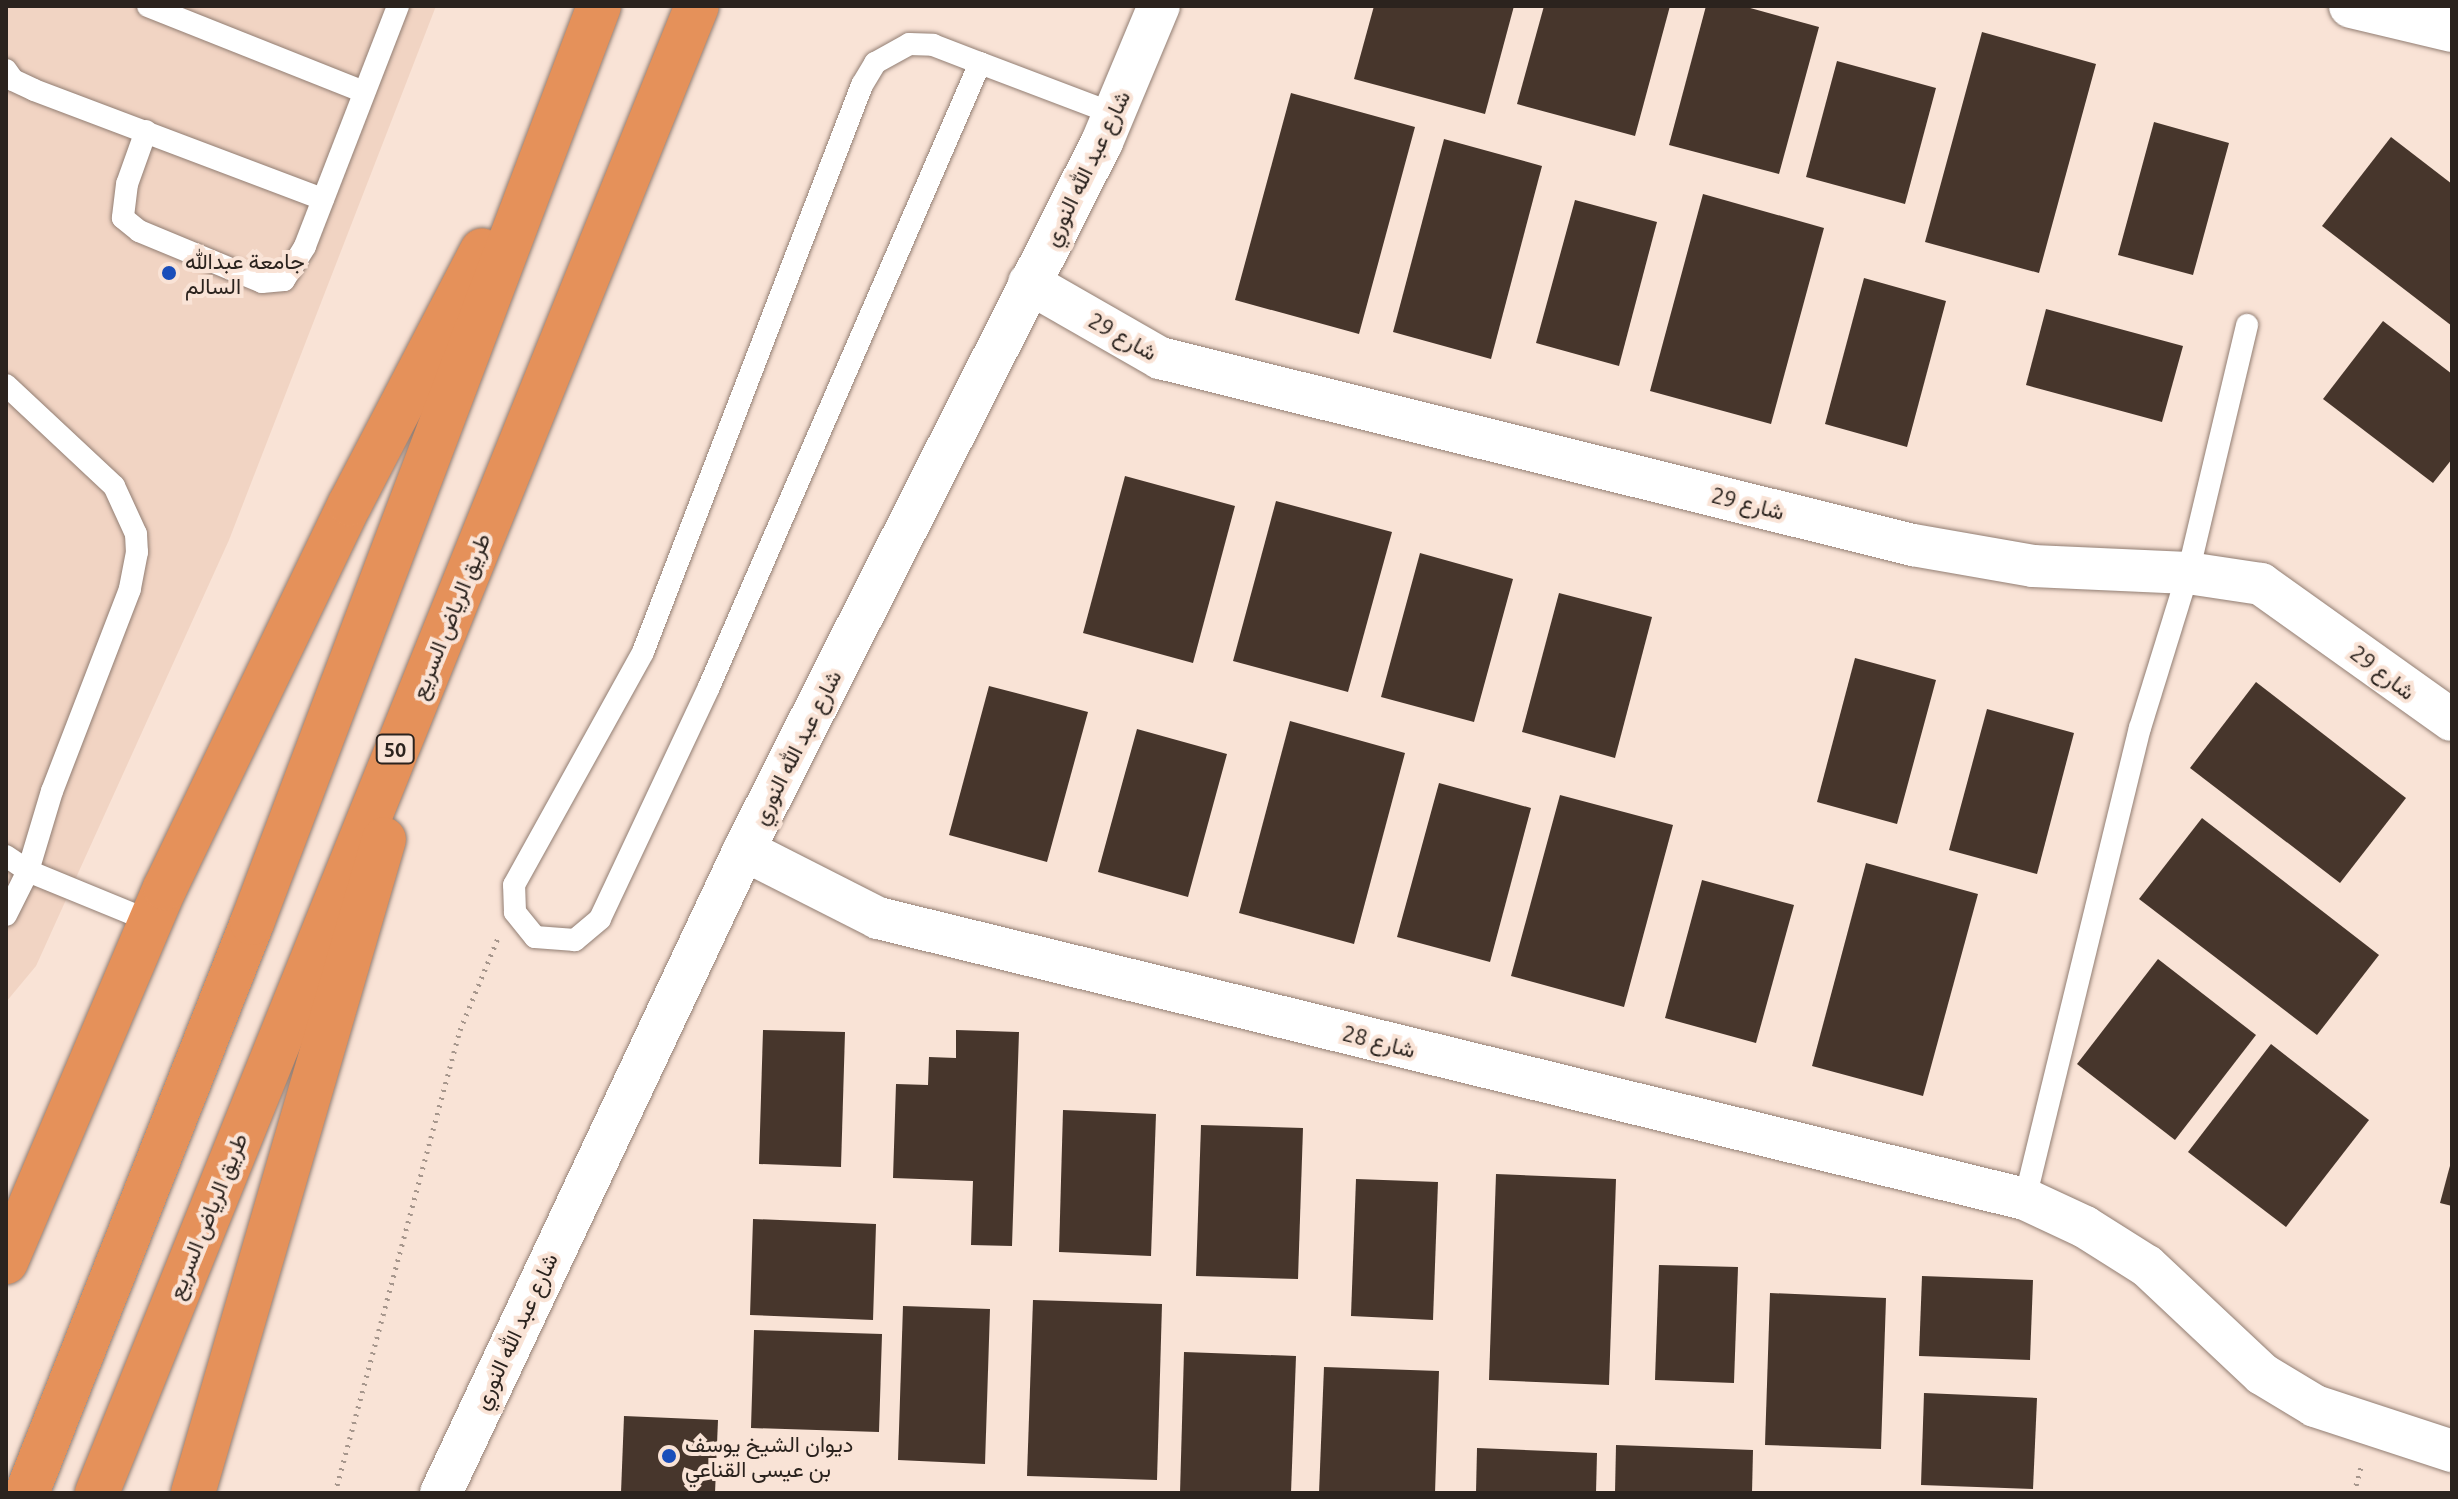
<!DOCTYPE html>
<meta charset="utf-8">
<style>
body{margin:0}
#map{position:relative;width:2458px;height:1499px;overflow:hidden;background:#f9e3d6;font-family:Ubuntu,Vazirmatn,sans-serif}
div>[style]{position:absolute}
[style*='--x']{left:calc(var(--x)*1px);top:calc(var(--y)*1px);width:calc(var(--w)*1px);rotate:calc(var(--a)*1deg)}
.built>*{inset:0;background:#f1d4c3}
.building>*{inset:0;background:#47362c}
.path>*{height:5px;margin-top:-2.5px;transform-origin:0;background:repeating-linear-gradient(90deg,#a6968c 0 2px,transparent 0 8px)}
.roads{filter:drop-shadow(0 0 2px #927e73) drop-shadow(0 0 2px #927e73)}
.service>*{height:22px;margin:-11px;padding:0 11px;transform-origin:11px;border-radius:11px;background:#fff}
.minor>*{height:42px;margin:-21px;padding:0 21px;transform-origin:21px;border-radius:21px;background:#fff}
.secondary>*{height:44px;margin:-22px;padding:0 22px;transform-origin:22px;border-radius:22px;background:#fff}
.motorway>*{height:44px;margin:-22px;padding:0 22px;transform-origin:22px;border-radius:22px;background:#e5915a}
.dots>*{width:22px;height:22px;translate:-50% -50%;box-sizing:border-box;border:4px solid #f9e3d6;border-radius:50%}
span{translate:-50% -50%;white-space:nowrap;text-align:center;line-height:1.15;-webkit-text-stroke:8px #f9e3d6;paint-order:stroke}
.shield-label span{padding:2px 6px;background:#f9e3d6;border:2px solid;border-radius:6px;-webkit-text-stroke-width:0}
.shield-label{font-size:20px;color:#2b231e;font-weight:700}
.street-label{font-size:22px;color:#2b231e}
.poi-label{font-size:22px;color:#2b231e}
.left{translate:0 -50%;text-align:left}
.frame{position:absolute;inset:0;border:8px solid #2b231e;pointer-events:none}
</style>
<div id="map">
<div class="built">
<div style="clip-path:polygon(6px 6px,436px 6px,229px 540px,36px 966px,6px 1002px)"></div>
</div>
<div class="building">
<div style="clip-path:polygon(1374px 6px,1514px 6px,1485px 114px,1354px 79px)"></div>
<div style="clip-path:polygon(1544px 6px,1670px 6px,1635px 136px,1517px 104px)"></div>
<div style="clip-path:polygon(1706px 6px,1743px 6px,1819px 27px,1779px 174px,1669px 145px)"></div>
<div style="clip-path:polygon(1982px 32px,2096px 64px,2039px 273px,1925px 242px)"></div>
<div style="clip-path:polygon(1837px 61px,1936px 88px,1905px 204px,1806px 177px)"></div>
<div style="clip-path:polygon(1291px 93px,1415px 127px,1359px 334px,1235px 300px)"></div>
<div style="clip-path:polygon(2154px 122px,2229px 143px,2193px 275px,2118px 255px)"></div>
<div style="clip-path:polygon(2391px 137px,2452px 184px,2452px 326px,2322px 226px)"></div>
<div style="clip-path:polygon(1444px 139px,1542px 166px,1491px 359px,1393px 332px)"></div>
<div style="clip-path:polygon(1703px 194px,1824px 228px,1771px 424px,1650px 391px)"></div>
<div style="clip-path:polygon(1575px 200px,1657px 222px,1619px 366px,1536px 343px)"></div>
<div style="clip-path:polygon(1864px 278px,1946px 301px,1907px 447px,1825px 424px)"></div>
<div style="clip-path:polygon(2046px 309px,2183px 346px,2162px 422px,2026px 385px)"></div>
<div style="clip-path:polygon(2383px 321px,2452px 374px,2452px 459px,2433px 483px,2323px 399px)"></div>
<div style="clip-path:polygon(1125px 476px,1235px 506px,1193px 663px,1083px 633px)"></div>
<div style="clip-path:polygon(1276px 501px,1392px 532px,1348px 692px,1233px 661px)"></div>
<div style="clip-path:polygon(1420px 553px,1513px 579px,1474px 722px,1381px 697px)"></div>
<div style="clip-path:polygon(1559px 593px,1652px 617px,1615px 758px,1522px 732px)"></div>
<div style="clip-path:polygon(1855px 658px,1936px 680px,1897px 824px,1817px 802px)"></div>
<div style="clip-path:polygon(2256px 682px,2406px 798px,2340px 883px,2190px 768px)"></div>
<div style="clip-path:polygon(989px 686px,1088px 712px,1047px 862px,949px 835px)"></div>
<div style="clip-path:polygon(1987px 709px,2074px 733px,2037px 874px,1949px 850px)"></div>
<div style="clip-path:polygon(1290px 721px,1405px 753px,1354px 944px,1239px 913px)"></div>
<div style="clip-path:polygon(1137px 729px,1227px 754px,1188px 897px,1098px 872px)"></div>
<div style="clip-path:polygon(1439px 783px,1531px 808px,1490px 962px,1397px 937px)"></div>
<div style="clip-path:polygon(1560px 795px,1673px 825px,1624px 1007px,1511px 976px)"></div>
<div style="clip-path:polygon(2202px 818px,2379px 955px,2317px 1035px,2139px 899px)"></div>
<div style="clip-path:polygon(1866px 863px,1978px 894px,1923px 1096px,1812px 1066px)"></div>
<div style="clip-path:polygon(1702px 880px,1794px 905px,1756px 1043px,1665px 1018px)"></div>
<div style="clip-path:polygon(2158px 959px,2256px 1035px,2175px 1140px,2077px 1064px)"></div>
<div style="clip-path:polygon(763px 1030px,845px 1032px,841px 1167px,759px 1164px)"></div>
<div style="clip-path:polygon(956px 1030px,1019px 1032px,1012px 1246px,971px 1245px,973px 1181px,893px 1178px,896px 1084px,928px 1085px,929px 1057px,956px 1058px)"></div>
<div style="clip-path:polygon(2271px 1044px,2369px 1120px,2286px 1227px,2188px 1152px)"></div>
<div style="clip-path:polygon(1063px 1110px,1156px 1114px,1151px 1256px,1059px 1252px)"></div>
<div style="clip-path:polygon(1201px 1125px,1303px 1128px,1298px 1279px,1196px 1276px)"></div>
<div style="clip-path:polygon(2451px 1162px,2452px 1162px,2452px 1206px,2440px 1203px)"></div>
<div style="clip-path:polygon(1496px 1174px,1616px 1179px,1609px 1385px,1489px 1380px)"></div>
<div style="clip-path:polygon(1356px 1179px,1438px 1182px,1433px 1320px,1351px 1316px)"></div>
<div style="clip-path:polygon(753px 1219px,876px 1224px,873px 1320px,750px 1315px)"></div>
<div style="clip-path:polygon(1659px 1265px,1738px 1267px,1734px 1383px,1655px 1380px)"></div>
<div style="clip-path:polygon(1922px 1276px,2033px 1280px,2030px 1360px,1919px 1356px)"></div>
<div style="clip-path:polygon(1770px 1293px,1886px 1298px,1881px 1449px,1765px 1445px)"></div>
<div style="clip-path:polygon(1033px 1300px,1162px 1304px,1157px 1480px,1027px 1476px)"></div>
<div style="clip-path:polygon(903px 1306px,990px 1309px,985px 1464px,898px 1460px)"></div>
<div style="clip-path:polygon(754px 1330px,882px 1334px,879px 1432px,751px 1428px)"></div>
<div style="clip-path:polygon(1184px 1352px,1296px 1356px,1291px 1493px,1180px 1493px)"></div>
<div style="clip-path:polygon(1324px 1367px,1439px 1371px,1435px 1493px,1319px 1493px)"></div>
<div style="clip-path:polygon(1924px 1393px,2037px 1398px,2033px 1489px,1921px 1485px)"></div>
<div style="clip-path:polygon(624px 1416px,718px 1420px,715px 1493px,621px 1493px)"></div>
<div style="clip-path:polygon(1616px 1445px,1753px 1450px,1752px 1493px,1615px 1493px)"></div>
<div style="clip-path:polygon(1477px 1448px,1597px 1453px,1596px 1493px,1476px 1493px)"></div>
</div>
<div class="path">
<div style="--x:335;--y:1493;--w:480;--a:-74.9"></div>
<div style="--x:460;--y:1030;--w:100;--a:-67.6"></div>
<div style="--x:2354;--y:1493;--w:31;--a:-75"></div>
</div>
<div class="roads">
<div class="service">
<div style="--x:148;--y:6;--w:232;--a:21.7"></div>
<div style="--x:980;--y:63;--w:680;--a:113.48"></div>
<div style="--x:709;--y:687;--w:256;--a:115.2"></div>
<div style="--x:600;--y:919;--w:33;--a:140"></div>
<div style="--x:575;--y:940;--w:40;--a:-175.7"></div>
<div style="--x:535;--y:937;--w:32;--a:-129"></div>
<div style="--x:515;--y:912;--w:27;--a:-92"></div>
<div style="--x:514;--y:885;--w:266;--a:-61"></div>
<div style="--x:643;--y:652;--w:608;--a:-68.88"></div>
<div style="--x:862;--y:85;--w:26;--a:-59"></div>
<div style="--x:875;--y:63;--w:39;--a:-29"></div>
<div style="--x:909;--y:44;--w:24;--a:2"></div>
<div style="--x:933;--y:45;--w:50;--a:21"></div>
<div style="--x:980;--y:63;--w:143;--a:20.8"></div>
<div style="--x:6;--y:70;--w:12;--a:55"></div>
<div style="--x:13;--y:80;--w:23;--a:25"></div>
<div style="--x:34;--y:90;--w:309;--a:20.7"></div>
<div style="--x:146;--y:131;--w:56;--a:109.7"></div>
<div style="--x:127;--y:184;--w:34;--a:97"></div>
<div style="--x:123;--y:218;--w:21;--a:39"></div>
<div style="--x:139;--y:231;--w:133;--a:22.5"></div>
<div style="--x:262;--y:282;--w:22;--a:-5"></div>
<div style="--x:284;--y:280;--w:40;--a:-58"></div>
<div style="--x:305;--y:246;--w:257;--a:-68.8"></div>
<div style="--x:6;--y:385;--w:148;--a:43.1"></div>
<div style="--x:114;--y:486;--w:53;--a:65.4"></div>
<div style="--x:136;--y:534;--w:18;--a:87"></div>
<div style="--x:137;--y:552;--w:38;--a:101"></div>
<div style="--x:130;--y:589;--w:217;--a:111.1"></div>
<div style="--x:52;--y:791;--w:84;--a:106.7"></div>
<div style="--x:28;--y:871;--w:49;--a:116.6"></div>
<div style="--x:6;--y:856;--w:27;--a:34"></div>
<div style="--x:28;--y:871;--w:132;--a:22.3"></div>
<div style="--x:2025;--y:1199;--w:485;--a:-76.3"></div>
<div style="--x:2140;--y:728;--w:162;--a:-72.8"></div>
<div style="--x:2188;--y:573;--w:255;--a:-76.6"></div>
</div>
<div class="minor">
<div style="--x:1029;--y:283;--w:151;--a:29.8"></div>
<div style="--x:1160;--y:358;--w:776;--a:13.95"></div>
<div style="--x:1913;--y:545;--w:122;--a:9.9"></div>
<div style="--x:2033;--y:566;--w:155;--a:2.6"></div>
<div style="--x:2188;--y:573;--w:74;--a:8.6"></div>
<div style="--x:2261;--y:584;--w:234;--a:35.5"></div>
<div style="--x:744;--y:850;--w:150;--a:26.9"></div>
<div style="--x:878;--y:918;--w:1181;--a:13.77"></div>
<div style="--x:2025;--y:1199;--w:66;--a:25"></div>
<div style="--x:2085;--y:1227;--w:73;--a:32.2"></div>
<div style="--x:2147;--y:1266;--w:158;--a:43.2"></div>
<div style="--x:2262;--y:1374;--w:62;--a:31.1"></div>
<div style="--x:2315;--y:1406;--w:144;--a:18.2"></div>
<div style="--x:441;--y:1493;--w:711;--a:-64.77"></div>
<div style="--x:744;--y:850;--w:793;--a:-63.18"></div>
<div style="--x:1102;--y:142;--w:147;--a:-67.3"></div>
</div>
<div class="secondary">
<div style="--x:2351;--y:6;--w:104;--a:13.4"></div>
</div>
<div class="motorway">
<div style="--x:6;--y:1262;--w:406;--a:-67"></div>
<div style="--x:165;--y:888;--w:426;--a:-64.3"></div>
<div style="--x:350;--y:504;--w:286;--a:-62.5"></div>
<div style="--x:27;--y:1493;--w:613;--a:-68.46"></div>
<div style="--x:252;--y:923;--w:980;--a:-69.27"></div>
<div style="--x:97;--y:1493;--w:1603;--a:-68.03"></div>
<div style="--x:193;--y:1493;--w:681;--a:-73.72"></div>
</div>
</div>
<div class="dots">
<div style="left:169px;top:273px;background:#1a4eba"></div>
<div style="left:669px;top:1456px;background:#1a4eba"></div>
</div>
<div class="shield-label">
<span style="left:395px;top:749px">50</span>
</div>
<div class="street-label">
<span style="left:1086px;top:168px;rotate:-64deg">شارع عبد الله النوري</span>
<span style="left:1123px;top:336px;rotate:29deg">شارع 29</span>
<span style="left:1748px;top:503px;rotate:14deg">شارع 29</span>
<span style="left:450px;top:616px;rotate:-68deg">طريق الرياض السريع</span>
<span style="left:2383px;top:672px;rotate:37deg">شارع 29</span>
<span style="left:796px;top:747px;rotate:-63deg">شارع عبد الله النوري</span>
<span style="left:1379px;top:1041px;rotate:14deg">شارع 28</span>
<span style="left:207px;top:1216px;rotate:-68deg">طريق الرياض السريع</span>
<span style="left:515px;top:1331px;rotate:-65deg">شارع عبد الله النوري</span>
</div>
<div class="poi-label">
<span class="left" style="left:185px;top:273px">جامعة عبدالله<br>السالم</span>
<span class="left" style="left:685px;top:1456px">ديوان الشيخ يوسف<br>بن عيسى القناعي</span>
</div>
<div class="frame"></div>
</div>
